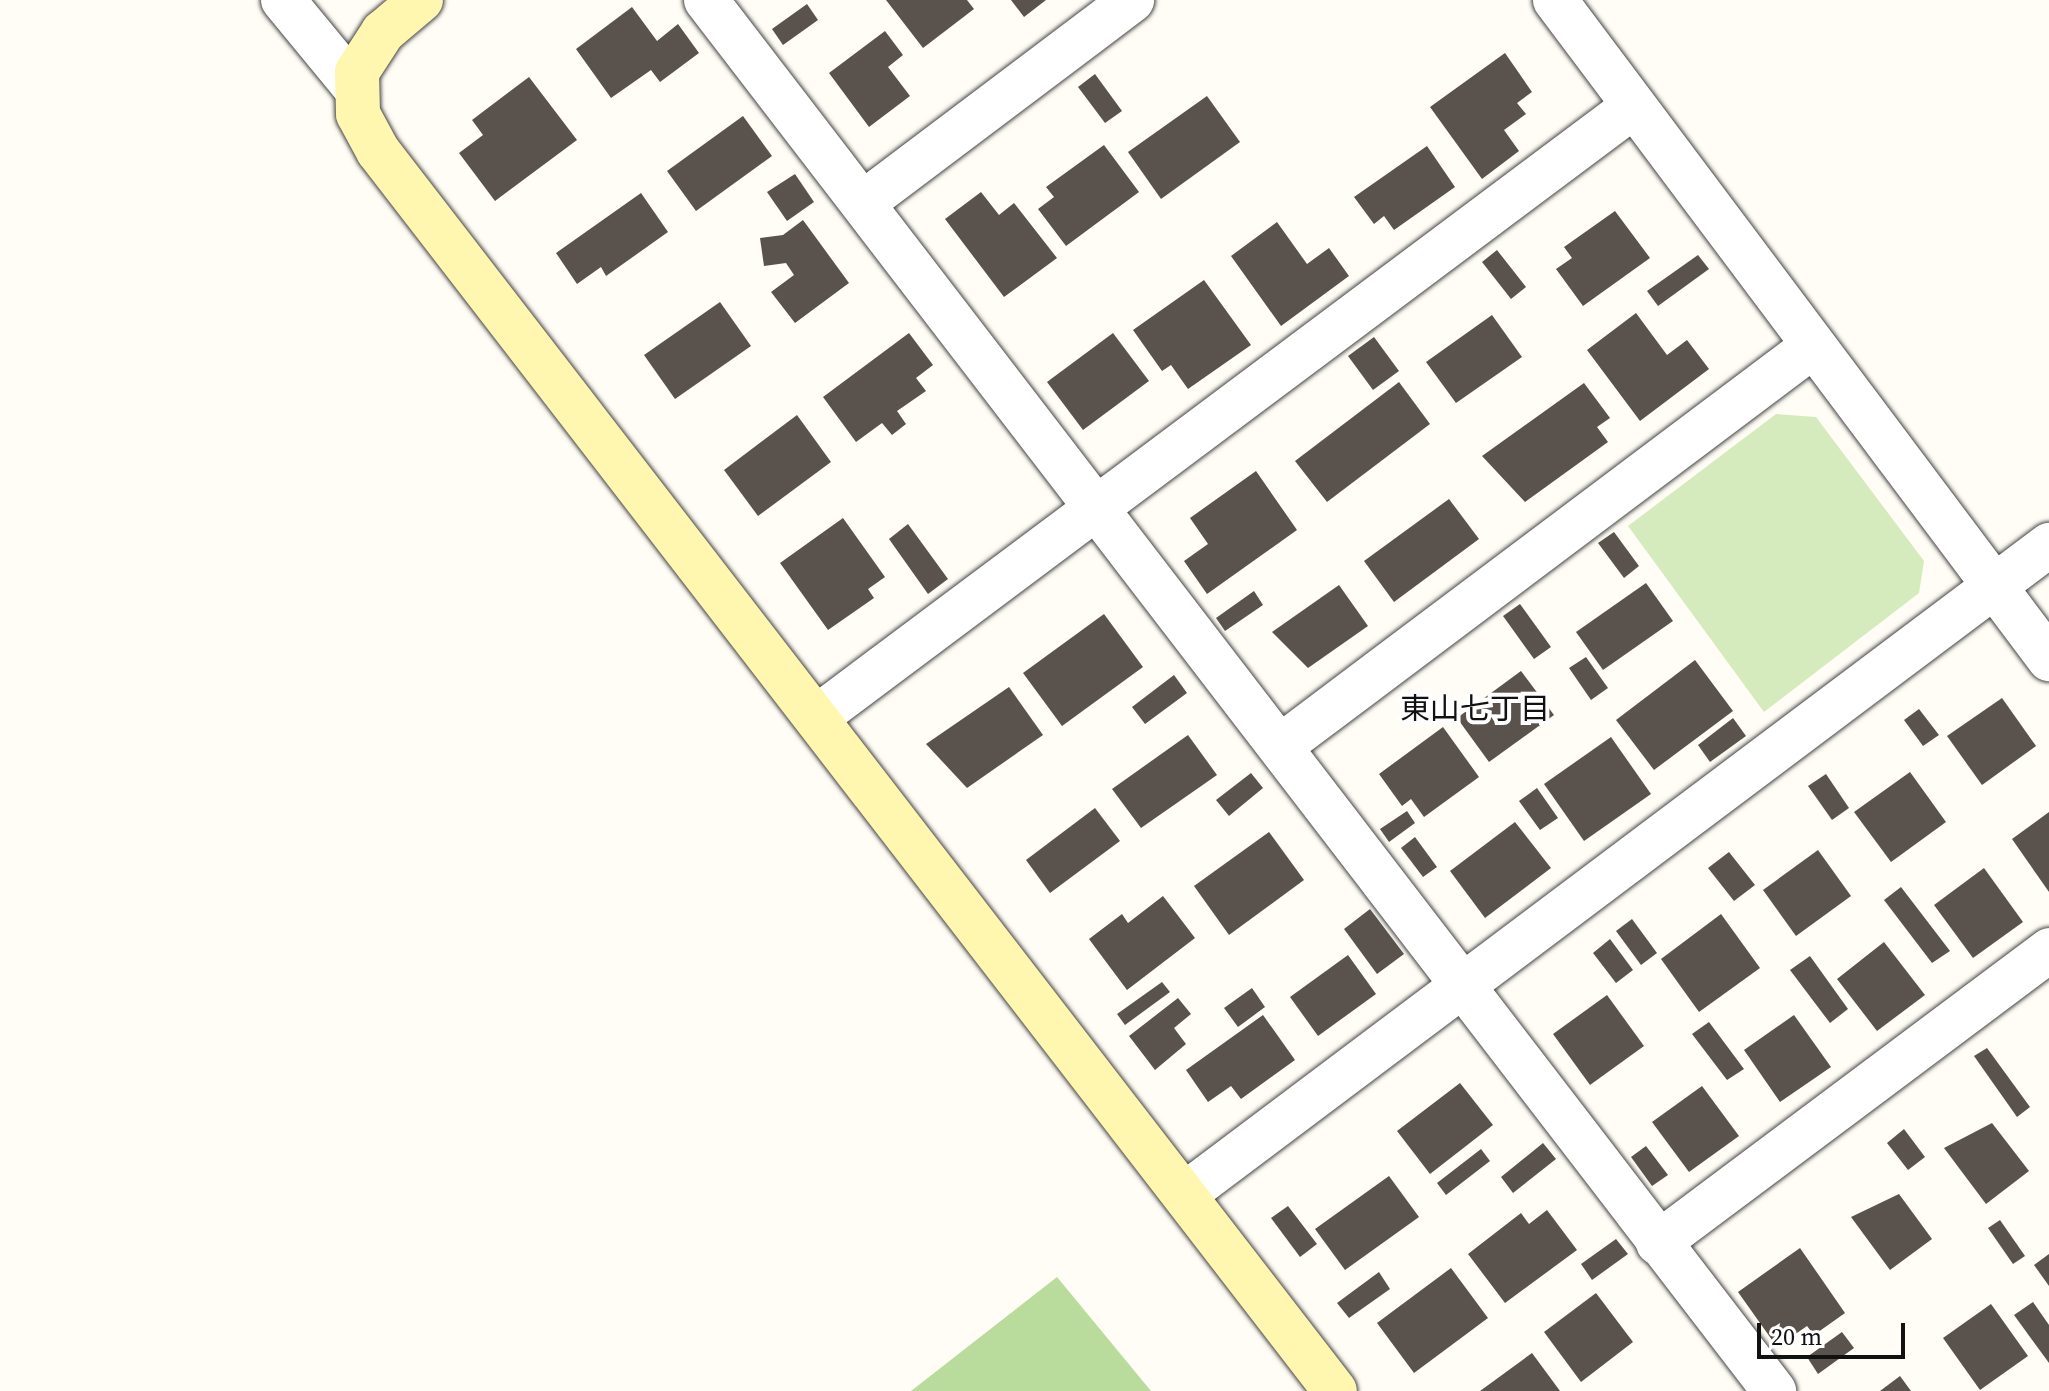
<!DOCTYPE html>
<meta charset="utf-8">
<style>
body{margin:0}
#map{position:relative;width:2049px;height:1391px;overflow:hidden;background:#fffdf5;font-family:"Source Serif 4","Noto Sans JP",serif}
div>[style]{position:absolute}
[style*='--x']{left:calc(var(--x)*1px);top:calc(var(--y)*1px);width:calc(var(--w)*1px);rotate:calc(var(--a)*1deg)}
.green>*{inset:0;background:#d5ebbd}
.forest>*{inset:0;background:#b9dc9c}
.building>*{inset:0;background:#5a524d}
.roads{filter:drop-shadow(0 0 2px #444) drop-shadow(0 0 2px #444)}
.street>*{height:44px;margin:-22px;padding:0 22px;transform-origin:22px;border-radius:22px;background:#fff}
.secondary>*{height:44px;margin:-22px;padding:0 22px;transform-origin:22px;border-radius:22px;background:#fff6b0}
span{translate:-50% -50%;white-space:nowrap;text-align:center;line-height:1.15;-webkit-text-stroke:8px #fff;paint-order:stroke}
.neighbourhood-label{font-size:30px;color:#111}
.scale{position:absolute;left:1757px;top:1323px;width:148px;height:36px;box-sizing:border-box;border:4px solid #111;border-top:0;padding-left:10px;font-size:24px;line-height:28px;white-space:nowrap;color:#111;-webkit-text-stroke:6px #fff;paint-order:stroke}
</style>
<div id="map">
<div class="green">
<div style="clip-path:polygon(1776px 414px,1816px 417px,1924px 561px,1919px 593px,1764px 712px,1628px 526px)"></div>
</div>
<div class="forest">
<div style="clip-path:polygon(1057px 1277px,1151px 1391px,911px 1391px)"></div>
</div>
<div class="building">
<div style="clip-path:polygon(886px 0,967px 0,974px 9px,923px 48px)"></div>
<div style="clip-path:polygon(1011px 0,1046px 0,1024px 17px)"></div>
<div style="clip-path:polygon(807px 4px,818px 20px,783px 45px,772px 29px)"></div>
<div style="clip-path:polygon(632px 7px,657px 41px,678px 24px,699px 53px,660px 82px,651px 70px,611px 98px,576px 49px)"></div>
<div style="clip-path:polygon(885px 31px,903px 55px,888px 67px,910px 96px,869px 127px,829px 73px)"></div>
<div style="clip-path:polygon(1505px 53px,1532px 92px,1517px 103px,1526px 114px,1504px 130px,1519px 151px,1482px 179px,1430px 107px)"></div>
<div style="clip-path:polygon(1095px 74px,1122px 111px,1105px 123px,1078px 87px)"></div>
<div style="clip-path:polygon(529px 77px,577px 140px,495px 201px,459px 153px,483px 135px,472px 120px)"></div>
<div style="clip-path:polygon(1207px 96px,1240px 142px,1161px 199px,1128px 152px)"></div>
<div style="clip-path:polygon(743px 116px,772px 156px,696px 211px,667px 171px)"></div>
<div style="clip-path:polygon(1104px 145px,1139px 192px,1066px 246px,1038px 209px,1054px 197px,1046px 187px)"></div>
<div style="clip-path:polygon(1427px 146px,1455px 187px,1394px 230px,1384px 216px,1374px 224px,1354px 197px)"></div>
<div style="clip-path:polygon(795px 174px,814px 202px,787px 221px,767px 192px)"></div>
<div style="clip-path:polygon(981px 192px,999px 215px,1014px 203px,1057px 258px,1004px 297px,945px 219px)"></div>
<div style="clip-path:polygon(641px 193px,668px 232px,606px 276px,601px 267px,577px 284px,556px 253px)"></div>
<div style="clip-path:polygon(1615px 211px,1650px 258px,1583px 306px,1556px 269px,1572px 258px,1564px 247px)"></div>
<div style="clip-path:polygon(803px 220px,849px 283px,795px 323px,771px 292px,794px 275px,786px 263px,764px 266px,760px 238px,783px 235px)"></div>
<div style="clip-path:polygon(1277px 222px,1307px 264px,1329px 248px,1349px 276px,1281px 326px,1231px 256px)"></div>
<div style="clip-path:polygon(1497px 250px,1526px 287px,1511px 299px,1482px 262px)"></div>
<div style="clip-path:polygon(1698px 255px,1709px 269px,1658px 306px,1647px 291px)"></div>
<div style="clip-path:polygon(1204px 280px,1251px 345px,1188px 389px,1171px 365px,1162px 371px,1133px 330px)"></div>
<div style="clip-path:polygon(720px 302px,751px 346px,675px 399px,644px 355px)"></div>
<div style="clip-path:polygon(1636px 313px,1667px 355px,1687px 340px,1709px 369px,1640px 421px,1587px 350px)"></div>
<div style="clip-path:polygon(1492px 315px,1522px 357px,1456px 403px,1426px 362px)"></div>
<div style="clip-path:polygon(909px 333px,933px 365px,916px 378px,926px 391px,897px 411px,906px 424px,892px 435px,882px 423px,856px 442px,823px 397px)"></div>
<div style="clip-path:polygon(1113px 333px,1149px 381px,1083px 430px,1047px 382px)"></div>
<div style="clip-path:polygon(1374px 337px,1399px 371px,1373px 390px,1348px 356px)"></div>
<div style="clip-path:polygon(1399px 382px,1430px 424px,1327px 502px,1295px 461px)"></div>
<div style="clip-path:polygon(1584px 383px,1610px 418px,1597px 427px,1608px 442px,1525px 502px,1482px 456px)"></div>
<div style="clip-path:polygon(797px 415px,831px 462px,758px 516px,724px 470px)"></div>
<div style="clip-path:polygon(1256px 471px,1297px 530px,1207px 594px,1184px 561px,1208px 544px,1190px 518px)"></div>
<div style="clip-path:polygon(1449px 499px,1479px 539px,1394px 602px,1364px 561px)"></div>
<div style="clip-path:polygon(843px 518px,885px 577px,868px 589px,874px 598px,828px 630px,780px 563px)"></div>
<div style="clip-path:polygon(908px 524px,948px 579px,928px 594px,889px 539px)"></div>
<div style="clip-path:polygon(1614px 532px,1639px 566px,1624px 578px,1598px 543px)"></div>
<div style="clip-path:polygon(1646px 583px,1673px 621px,1603px 670px,1576px 632px)"></div>
<div style="clip-path:polygon(1339px 585px,1368px 626px,1308px 668px,1272px 632px)"></div>
<div style="clip-path:polygon(1254px 591px,1263px 605px,1225px 631px,1216px 618px)"></div>
<div style="clip-path:polygon(1520px 604px,1551px 647px,1534px 659px,1503px 616px)"></div>
<div style="clip-path:polygon(1104px 614px,1143px 667px,1062px 726px,1023px 673px)"></div>
<div style="clip-path:polygon(1586px 657px,1608px 688px,1591px 700px,1569px 668px)"></div>
<div style="clip-path:polygon(1695px 660px,1733px 711px,1654px 770px,1616px 720px)"></div>
<div style="clip-path:polygon(1521px 671px,1554px 715px,1489px 762px,1457px 718px)"></div>
<div style="clip-path:polygon(1174px 675px,1187px 693px,1145px 724px,1132px 707px)"></div>
<div style="clip-path:polygon(1009px 687px,1043px 735px,967px 788px,926px 744px)"></div>
<div style="clip-path:polygon(2002px 698px,2036px 746px,1982px 785px,1947px 736px)"></div>
<div style="clip-path:polygon(1919px 709px,1939px 735px,1923px 746px,1904px 720px)"></div>
<div style="clip-path:polygon(1733px 718px,1746px 736px,1710px 762px,1698px 745px)"></div>
<div style="clip-path:polygon(1443px 727px,1479px 777px,1424px 817px,1411px 799px,1402px 806px,1379px 774px)"></div>
<div style="clip-path:polygon(1188px 735px,1217px 775px,1141px 828px,1112px 789px)"></div>
<div style="clip-path:polygon(1611px 737px,1651px 794px,1584px 841px,1544px 784px)"></div>
<div style="clip-path:polygon(1910px 772px,1946px 822px,1891px 862px,1854px 812px)"></div>
<div style="clip-path:polygon(1251px 773px,1263px 788px,1229px 816px,1216px 800px)"></div>
<div style="clip-path:polygon(1826px 774px,1849px 808px,1832px 820px,1808px 786px)"></div>
<div style="clip-path:polygon(1537px 788px,1558px 818px,1540px 830px,1519px 801px)"></div>
<div style="clip-path:polygon(1095px 808px,1120px 841px,1050px 893px,1026px 860px)"></div>
<div style="clip-path:polygon(1407px 811px,1415px 823px,1389px 842px,1380px 829px)"></div>
<div style="clip-path:polygon(2049px 812px,2049px 892px,2012px 839px)"></div>
<div style="clip-path:polygon(1515px 822px,1551px 868px,1485px 918px,1450px 871px)"></div>
<div style="clip-path:polygon(1269px 832px,1304px 880px,1229px 935px,1194px 886px)"></div>
<div style="clip-path:polygon(1415px 837px,1437px 867px,1423px 877px,1401px 848px)"></div>
<div style="clip-path:polygon(1818px 850px,1851px 896px,1796px 936px,1763px 890px)"></div>
<div style="clip-path:polygon(1729px 852px,1755px 885px,1734px 901px,1708px 868px)"></div>
<div style="clip-path:polygon(1984px 868px,2023px 922px,1973px 958px,1934px 905px)"></div>
<div style="clip-path:polygon(1901px 887px,1950px 951px,1932px 963px,1884px 900px)"></div>
<div style="clip-path:polygon(1163px 896px,1195px 938px,1127px 990px,1089px 939px,1122px 914px,1128px 923px)"></div>
<div style="clip-path:polygon(1370px 909px,1404px 954px,1377px 974px,1344px 929px)"></div>
<div style="clip-path:polygon(1721px 914px,1760px 968px,1699px 1012px,1661px 959px)"></div>
<div style="clip-path:polygon(1632px 919px,1657px 953px,1641px 965px,1616px 931px)"></div>
<div style="clip-path:polygon(1610px 939px,1633px 970px,1616px 983px,1593px 953px)"></div>
<div style="clip-path:polygon(1884px 942px,1925px 995px,1877px 1031px,1837px 979px)"></div>
<div style="clip-path:polygon(1348px 955px,1376px 994px,1318px 1036px,1290px 997px)"></div>
<div style="clip-path:polygon(1810px 956px,1848px 1009px,1830px 1023px,1790px 970px)"></div>
<div style="clip-path:polygon(1162px 982px,1170px 992px,1125px 1025px,1117px 1014px)"></div>
<div style="clip-path:polygon(1252px 988px,1265px 1007px,1238px 1027px,1224px 1008px)"></div>
<div style="clip-path:polygon(1607px 995px,1644px 1046px,1590px 1085px,1553px 1034px)"></div>
<div style="clip-path:polygon(1178px 998px,1191px 1014px,1174px 1028px,1186px 1044px,1155px 1070px,1129px 1036px)"></div>
<div style="clip-path:polygon(1263px 1015px,1295px 1060px,1241px 1099px,1231px 1086px,1208px 1102px,1186px 1070px)"></div>
<div style="clip-path:polygon(1794px 1015px,1831px 1067px,1780px 1102px,1744px 1050px)"></div>
<div style="clip-path:polygon(1709px 1022px,1744px 1069px,1727px 1080px,1692px 1034px)"></div>
<div style="clip-path:polygon(1987px 1048px,2030px 1107px,2017px 1117px,1974px 1056px)"></div>
<div style="clip-path:polygon(1460px 1083px,1493px 1125px,1430px 1174px,1397px 1131px)"></div>
<div style="clip-path:polygon(1702px 1086px,1739px 1136px,1689px 1172px,1652px 1122px)"></div>
<div style="clip-path:polygon(1992px 1123px,2029px 1171px,1986px 1204px,1944px 1148px)"></div>
<div style="clip-path:polygon(1904px 1129px,1925px 1157px,1908px 1170px,1887px 1143px)"></div>
<div style="clip-path:polygon(1543px 1143px,1556px 1159px,1513px 1193px,1501px 1177px)"></div>
<div style="clip-path:polygon(1646px 1146px,1668px 1175px,1652px 1186px,1631px 1157px)"></div>
<div style="clip-path:polygon(1481px 1149px,1490px 1161px,1446px 1195px,1437px 1183px)"></div>
<div style="clip-path:polygon(1389px 1176px,1419px 1217px,1345px 1270px,1315px 1229px)"></div>
<div style="clip-path:polygon(1899px 1194px,1932px 1239px,1890px 1270px,1851px 1217px)"></div>
<div style="clip-path:polygon(1288px 1206px,1317px 1244px,1300px 1257px,1271px 1218px)"></div>
<div style="clip-path:polygon(1547px 1210px,1577px 1250px,1505px 1303px,1468px 1254px,1521px 1213px,1529px 1224px)"></div>
<div style="clip-path:polygon(2000px 1220px,2025px 1256px,2013px 1264px,1988px 1228px)"></div>
<div style="clip-path:polygon(1616px 1239px,1628px 1254px,1592px 1280px,1581px 1264px)"></div>
<div style="clip-path:polygon(1800px 1248px,1845px 1313px,1814px 1335px,1807px 1326px,1777px 1347px,1738px 1292px)"></div>
<div style="clip-path:polygon(2049px 1254px,2049px 1286px,2034px 1265px)"></div>
<div style="clip-path:polygon(1451px 1268px,1488px 1318px,1414px 1373px,1377px 1323px)"></div>
<div style="clip-path:polygon(1379px 1272px,1390px 1289px,1349px 1318px,1337px 1303px)"></div>
<div style="clip-path:polygon(1596px 1293px,1633px 1342px,1581px 1382px,1544px 1332px)"></div>
<div style="clip-path:polygon(2033px 1302px,2049px 1325px,2049px 1363px,2014px 1315px)"></div>
<div style="clip-path:polygon(1991px 1304px,2028px 1356px,1980px 1390px,1943px 1338px)"></div>
<div style="clip-path:polygon(1842px 1332px,1854px 1348px,1818px 1374px,1807px 1357px)"></div>
<div style="clip-path:polygon(1532px 1353px,1560px 1391px,1480px 1391px)"></div>
<div style="clip-path:polygon(1900px 1376px,1911px 1391px,1880px 1391px)"></div>
</div>
<div class="roads">
<div class="street">
<div style="--x:283;--y:0;--w:112;--a:50.5"></div>
<div style="--x:706;--y:0;--w:1754;--a:52.48"></div>
<div style="--x:1555;--y:0;--w:824;--a:53.14"></div>
<div style="--x:863;--y:203;--w:337;--a:-37"></div>
<div style="--x:817;--y:717;--w:1020;--a:-36.79"></div>
<div style="--x:1282;--y:745;--w:664;--a:-36.92"></div>
<div style="--x:1185;--y:1194;--w:1081;--a:-36.91"></div>
<div style="--x:1658;--y:1243;--w:489;--a:-36.8"></div>
</div>
<div class="secondary">
<div style="--x:421;--y:0;--w:50;--a:139.9"></div>
<div style="--x:383;--y:32;--w:48;--a:123"></div>
<div style="--x:357;--y:72;--w:42;--a:88.6"></div>
<div style="--x:358;--y:114;--w:42;--a:61.6"></div>
<div style="--x:378;--y:151;--w:1566;--a:52.34"></div>
</div>
</div>
<div class="neighbourhood-label">
<span style="left:1475px;top:709px">東山七丁目</span>
</div>
<div class="scale">20 m</div>
</div>
